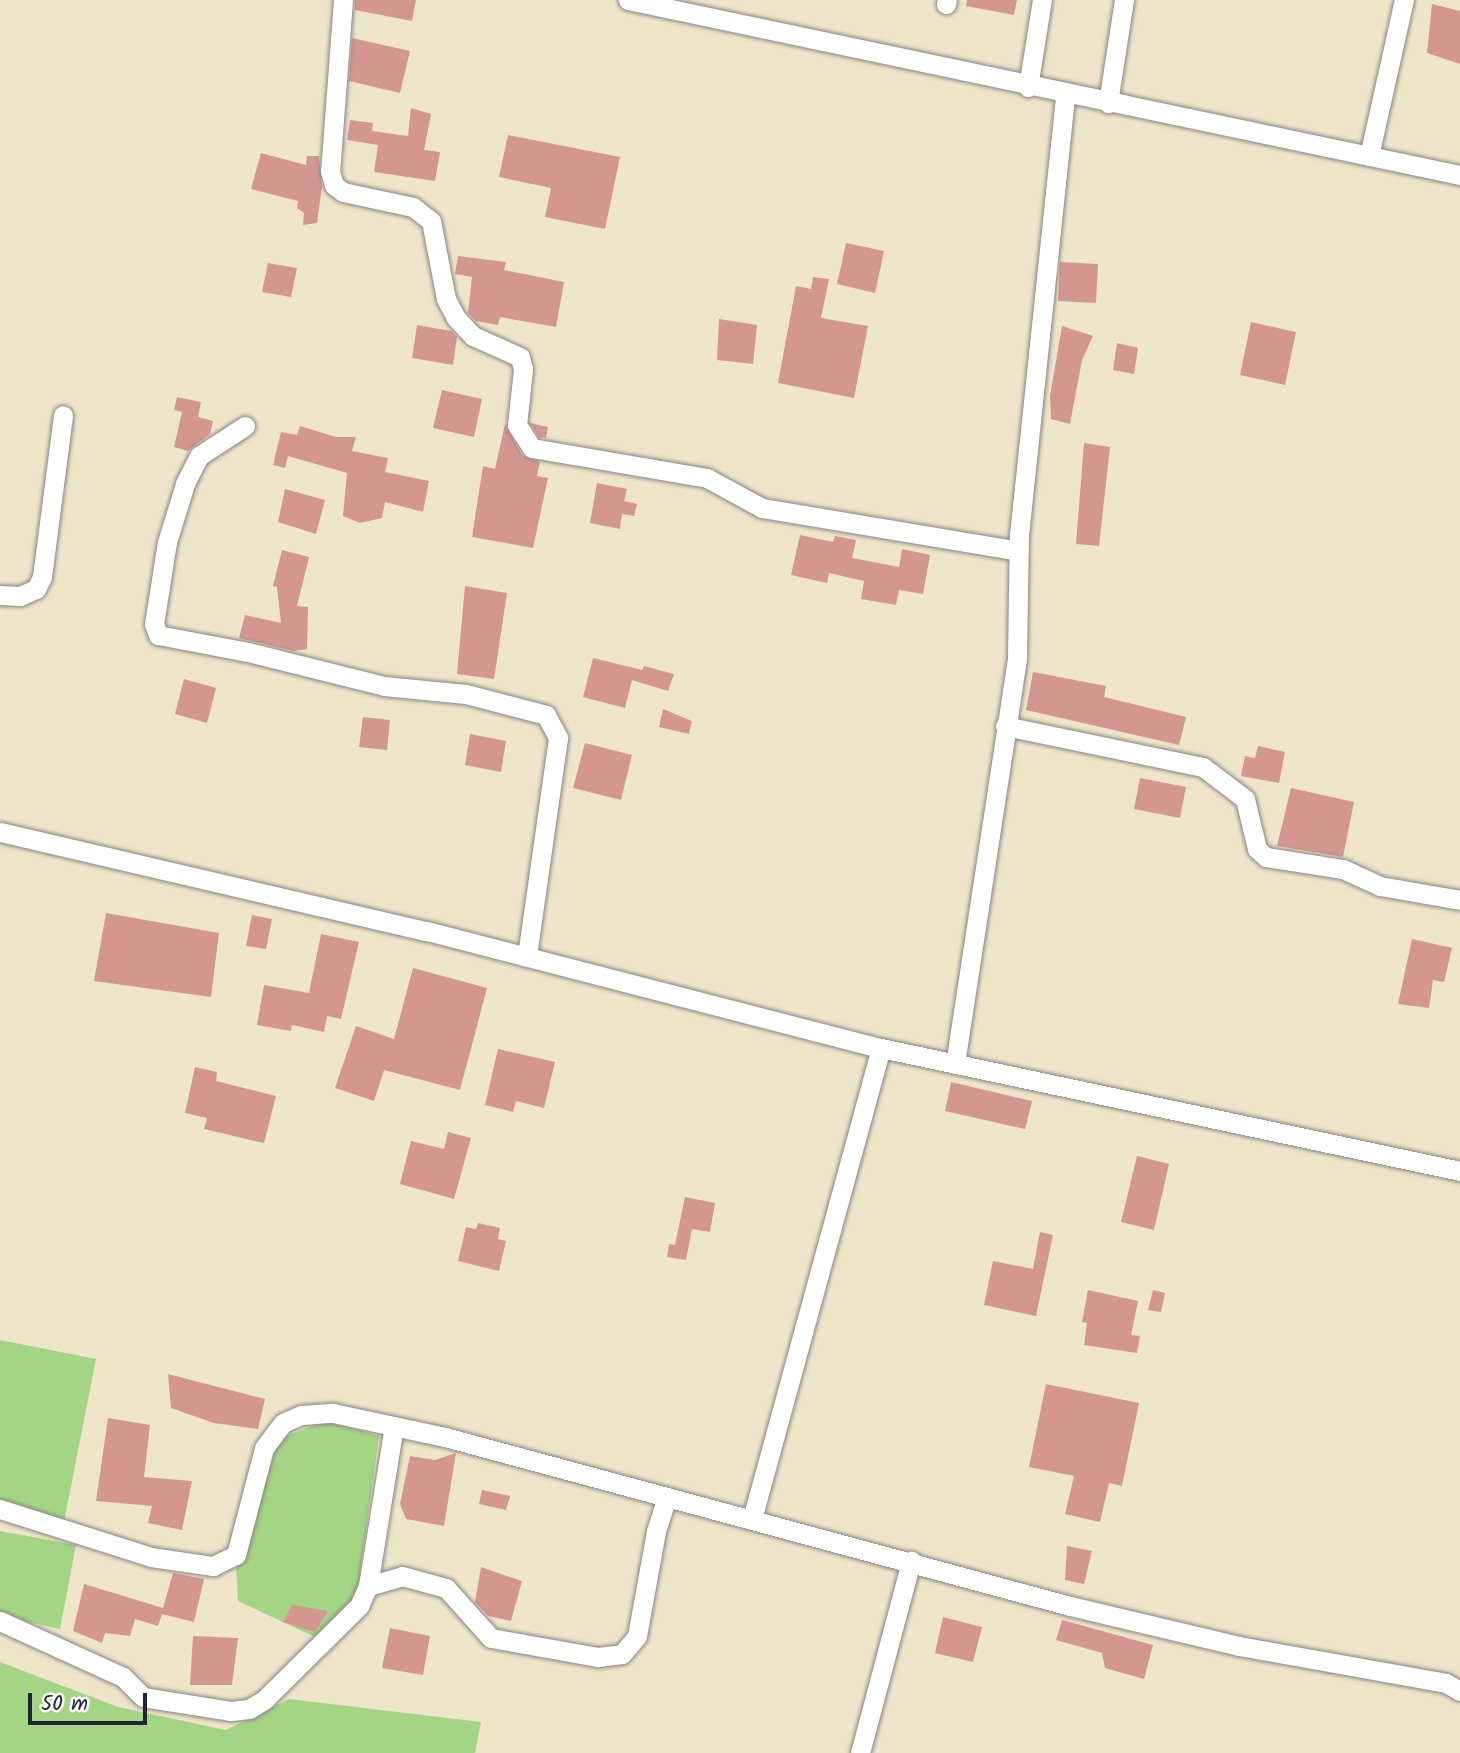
<!DOCTYPE html>
<style>
body{margin:0}
#map{position:relative;width:1460px;height:1753px;overflow:hidden;background:#efe6ca;font-family:Kalam,sans-serif}
div>[style]{position:absolute}
[style*='--x']{left:calc(var(--x)*1px);top:calc(var(--y)*1px);width:calc(var(--w)*1px);rotate:calc(var(--a)*1deg)}
.green>*{inset:0;background:#a4d584}
.building>*{inset:0;background:#d39790}
.roads{filter:drop-shadow(0 0 2px #888482) drop-shadow(0 0 2px #888482)}
.minor>*{height:19px;margin:-9.5px;padding:0 9.5px;transform-origin:9.5px;border-radius:9.5px;background:#fff}
span{translate:-50% -50%;white-space:nowrap;text-align:center;line-height:1.15;-webkit-text-stroke:6px #fdfcf7;paint-order:stroke}
.scale{position:absolute;left:28px;top:1693px;width:119px;height:32px;box-sizing:border-box;border:4px solid #22223b;border-top:0;padding-left:9px;font-size:21px;line-height:24px;white-space:nowrap;color:#22223b;-webkit-text-stroke:5px #fdfcf7;paint-order:stroke}
</style>
<div id="map">
<div class="green">
<div style="clip-path:polygon(0 1340px,96px 1359px,63px 1527px,0 1507px)"></div>
<div style="clip-path:polygon(325px 1421px,379px 1436px,357px 1594px,315px 1637px,238px 1601px,236px 1566px,279px 1439px)"></div>
<div style="clip-path:polygon(0 1531px,76px 1545px,60px 1629px,0 1616px)"></div>
<div style="clip-path:polygon(0 1662px,118px 1707px,226px 1730px,289px 1699px,481px 1722px,475px 1753px,0 1753px)"></div>
</div>
<div class="building">
<div style="clip-path:polygon(355px 0,416px 0,412px 21px,355px 10px)"></div>
<div style="clip-path:polygon(967px 0,1017px 0,1014px 15px,966px 6px)"></div>
<div style="clip-path:polygon(1432px 4px,1460px 11px,1460px 64px,1427px 53px)"></div>
<div style="clip-path:polygon(352px 38px,410px 51px,400px 93px,349px 81px)"></div>
<div style="clip-path:polygon(411px 108px,431px 114px,424px 150px,440px 152px,435px 181px,374px 172px,378px 145px,347px 140px,350px 120px,373px 123px,372px 131px,408px 136px)"></div>
<div style="clip-path:polygon(508px 135px,620px 157px,605px 229px,545px 217px,551px 188px,499px 177px)"></div>
<div style="clip-path:polygon(261px 153px,306px 165px,307px 156px,319px 156px,322px 187px,317px 223px,303px 225px,304px 213px,297px 208px,298px 201px,251px 189px)"></div>
<div style="clip-path:polygon(846px 243px,884px 251px,875px 293px,837px 284px)"></div>
<div style="clip-path:polygon(458px 256px,506px 262px,504px 270px,564px 282px,556px 327px,500px 317px,498px 325px,476px 321px,468px 313px,472px 277px,455px 274px)"></div>
<div style="clip-path:polygon(1060px 262px,1098px 264px,1096px 303px,1058px 301px)"></div>
<div style="clip-path:polygon(268px 263px,297px 268px,291px 297px,262px 292px)"></div>
<div style="clip-path:polygon(813px 277px,829px 279px,821px 318px,868px 326px,854px 398px,778px 383px,796px 286px,811px 289px)"></div>
<div style="clip-path:polygon(719px 319px,757px 325px,753px 364px,717px 360px)"></div>
<div style="clip-path:polygon(1251px 322px,1296px 332px,1285px 385px,1240px 375px)"></div>
<div style="clip-path:polygon(417px 325px,451px 331px,457px 337px,453px 365px,412px 358px)"></div>
<div style="clip-path:polygon(1062px 326px,1093px 336px,1082px 360px,1070px 424px,1051px 419px,1050px 396px)"></div>
<div style="clip-path:polygon(1117px 343px,1138px 348px,1134px 374px,1113px 370px)"></div>
<div style="clip-path:polygon(442px 390px,482px 399px,474px 437px,433px 428px)"></div>
<div style="clip-path:polygon(177px 397px,201px 402px,198px 417px,213px 421px,210px 434px,188px 451px,174px 447px,182px 412px,174px 410px)"></div>
<div style="clip-path:polygon(530px 423px,548px 427px,546px 438px,539px 437px)"></div>
<div style="clip-path:polygon(505px 424px,522px 455px,540px 462px,537px 476px,548px 478px,533px 548px,472px 537px,483px 466px,495px 469px)"></div>
<div style="clip-path:polygon(300px 426px,336px 437px,356px 437px,352px 451px,388px 458px,385px 472px,429px 481px,423px 512px,385px 502px,382px 518px,360px 523px,343px 516px,347px 473px,288px 456px,285px 468px,273px 465px,281px 432px,297px 435px)"></div>
<div style="clip-path:polygon(1084px 443px,1110px 447px,1099px 546px,1076px 544px)"></div>
<div style="clip-path:polygon(597px 483px,627px 489px,624px 501px,637px 504px,634px 516px,622px 514px,620px 529px,590px 523px)"></div>
<div style="clip-path:polygon(285px 489px,325px 500px,316px 534px,278px 522px)"></div>
<div style="clip-path:polygon(800px 535px,833px 542px,835px 536px,856px 540px,852px 558px,899px 567px,902px 549px,930px 555px,923px 594px,899px 590px,896px 605px,861px 599px,864px 581px,829px 573px,827px 583px,791px 575px)"></div>
<div style="clip-path:polygon(282px 550px,309px 557px,297px 606px,308px 607px,307px 649px,293px 651px,239px 638px,245px 615px,281px 623px,277px 587px,273px 586px)"></div>
<div style="clip-path:polygon(465px 586px,507px 593px,494px 679px,457px 674px)"></div>
<div style="clip-path:polygon(593px 658px,642px 670px,644px 666px,674px 674px,668px 691px,632px 680px,625px 708px,583px 697px)"></div>
<div style="clip-path:polygon(1033px 672px,1106px 686px,1104px 697px,1186px 717px,1179px 745px,1026px 710px)"></div>
<div style="clip-path:polygon(184px 679px,216px 688px,207px 723px,175px 714px)"></div>
<div style="clip-path:polygon(663px 709px,692px 721px,689px 734px,659px 727px)"></div>
<div style="clip-path:polygon(363px 717px,390px 720px,387px 750px,359px 747px)"></div>
<div style="clip-path:polygon(470px 734px,506px 741px,501px 772px,465px 765px)"></div>
<div style="clip-path:polygon(585px 743px,632px 755px,621px 800px,573px 788px)"></div>
<div style="clip-path:polygon(1258px 746px,1285px 752px,1279px 783px,1241px 776px,1245px 756px,1255px 758px)"></div>
<div style="clip-path:polygon(1140px 778px,1186px 787px,1180px 818px,1134px 809px)"></div>
<div style="clip-path:polygon(1291px 788px,1354px 802px,1343px 857px,1277px 846px)"></div>
<div style="clip-path:polygon(106px 913px,219px 933px,211px 997px,94px 981px)"></div>
<div style="clip-path:polygon(252px 915px,272px 919px,266px 949px,246px 946px)"></div>
<div style="clip-path:polygon(321px 934px,359px 942px,341px 1019px,327px 1016px,324px 1032px,292px 1025px,291px 1031px,257px 1025px,264px 985px,309px 993px)"></div>
<div style="clip-path:polygon(1412px 939px,1452px 948px,1444px 982px,1433px 980px,1429px 1008px,1398px 1004px)"></div>
<div style="clip-path:polygon(413px 968px,487px 988px,460px 1090px,384px 1070px,374px 1101px,335px 1088px,356px 1026px,394px 1039px)"></div>
<div style="clip-path:polygon(498px 1049px,555px 1062px,544px 1108px,516px 1101px,513px 1112px,485px 1105px)"></div>
<div style="clip-path:polygon(195px 1067px,217px 1072px,216px 1081px,276px 1096px,264px 1143px,204px 1129px,207px 1118px,185px 1113px)"></div>
<div style="clip-path:polygon(951px 1082px,1032px 1101px,1025px 1129px,945px 1111px)"></div>
<div style="clip-path:polygon(448px 1132px,471px 1138px,454px 1199px,400px 1184px,411px 1141px,444px 1149px)"></div>
<div style="clip-path:polygon(1137px 1156px,1169px 1164px,1154px 1230px,1121px 1222px)"></div>
<div style="clip-path:polygon(685px 1197px,715px 1203px,710px 1232px,692px 1229px,686px 1260px,667px 1257px,669px 1244px,675px 1245px)"></div>
<div style="clip-path:polygon(478px 1223px,500px 1228px,498px 1239px,506px 1241px,499px 1271px,458px 1261px,466px 1227px,476px 1229px)"></div>
<div style="clip-path:polygon(1040px 1232px,1053px 1235px,1036px 1316px,984px 1305px,993px 1261px,1033px 1269px)"></div>
<div style="clip-path:polygon(1088px 1290px,1138px 1301px,1131px 1335px,1140px 1336px,1137px 1353px,1084px 1345px,1087px 1323px,1082px 1322px)"></div>
<div style="clip-path:polygon(1153px 1290px,1165px 1293px,1161px 1312px,1148px 1310px)"></div>
<div style="clip-path:polygon(168px 1374px,265px 1399px,258px 1429px,214px 1423px,171px 1408px)"></div>
<div style="clip-path:polygon(1046px 1384px,1139px 1403px,1122px 1486px,1109px 1483px,1100px 1522px,1065px 1514px,1074px 1476px,1029px 1467px)"></div>
<div style="clip-path:polygon(108px 1418px,150px 1425px,144px 1477px,192px 1481px,182px 1530px,148px 1523px,152px 1506px,96px 1501px)"></div>
<div style="clip-path:polygon(456px 1453px,444px 1526px,406px 1519px,400px 1504px,410px 1456px,435px 1460px)"></div>
<div style="clip-path:polygon(482px 1490px,510px 1496px,506px 1510px,479px 1504px)"></div>
<div style="clip-path:polygon(1067px 1546px,1092px 1551px,1084px 1584px,1065px 1580px)"></div>
<div style="clip-path:polygon(481px 1567px,522px 1581px,511px 1621px,488px 1616px,475px 1602px)"></div>
<div style="clip-path:polygon(173px 1573px,204px 1579px,194px 1622px,162px 1614px,158px 1626px,135px 1619px,130px 1636px,105px 1633px,102px 1643px,73px 1631px,84px 1584px,163px 1608px)"></div>
<div style="clip-path:polygon(292px 1605px,328px 1611px,315px 1632px,283px 1622px)"></div>
<div style="clip-path:polygon(943px 1617px,982px 1627px,973px 1662px,935px 1653px)"></div>
<div style="clip-path:polygon(1062px 1620px,1153px 1645px,1144px 1679px,1105px 1668px,1102px 1653px,1056px 1640px)"></div>
<div style="clip-path:polygon(390px 1628px,430px 1636px,423px 1675px,382px 1668px)"></div>
<div style="clip-path:polygon(193px 1636px,238px 1638px,232px 1685px,190px 1685px)"></div>
</div>
<div class="roads">
<div class="minor">
<div style="--x:343;--y:0;--w:171;--a:94.3"></div>
<div style="--x:330;--y:171;--w:15;--a:74"></div>
<div style="--x:334;--y:185;--w:11;--a:38"></div>
<div style="--x:343;--y:192;--w:72;--a:12.1"></div>
<div style="--x:413;--y:207;--w:23;--a:38"></div>
<div style="--x:431;--y:221;--w:79;--a:79.1"></div>
<div style="--x:446;--y:299;--w:21;--a:62"></div>
<div style="--x:456;--y:318;--w:25;--a:47"></div>
<div style="--x:473;--y:336;--w:51;--a:24.1"></div>
<div style="--x:520;--y:357;--w:12;--a:76"></div>
<div style="--x:523;--y:369;--w:56;--a:96.1"></div>
<div style="--x:517;--y:425;--w:27;--a:57"></div>
<div style="--x:532;--y:448;--w:178;--a:9.7"></div>
<div style="--x:707;--y:478;--w:63;--a:28.6"></div>
<div style="--x:762;--y:508;--w:260;--a:9.5"></div>
<div style="--x:628;--y:0;--w:850;--a:11.88"></div>
<div style="--x:946;--y:4;--w:4;--a:-76"></div>
<div style="--x:1028;--y:87;--w:88;--a:-80.9"></div>
<div style="--x:1108;--y:103;--w:104;--a:-81.2"></div>
<div style="--x:1369;--y:156;--w:160;--a:-77.4"></div>
<div style="--x:245;--y:426;--w:55;--a:146.9"></div>
<div style="--x:199;--y:456;--w:31;--a:117"></div>
<div style="--x:185;--y:484;--w:61;--a:107.2"></div>
<div style="--x:167;--y:542;--w:83;--a:99"></div>
<div style="--x:154;--y:624;--w:12;--a:70"></div>
<div style="--x:158;--y:635;--w:92;--a:10.7"></div>
<div style="--x:248;--y:652;--w:140;--a:14"></div>
<div style="--x:384;--y:686;--w:82;--a:5.6"></div>
<div style="--x:466;--y:694;--w:83;--a:14.7"></div>
<div style="--x:546;--y:715;--w:26;--a:62"></div>
<div style="--x:558;--y:738;--w:221;--a:98.1"></div>
<div style="--x:0;--y:595;--w:20;--a:3"></div>
<div style="--x:20;--y:596;--w:17;--a:-24"></div>
<div style="--x:36;--y:589;--w:13;--a:-63"></div>
<div style="--x:42;--y:577;--w:163;--a:-82.6"></div>
<div style="--x:1005;--y:726;--w:202;--a:11.7"></div>
<div style="--x:1203;--y:767;--w:53;--a:37.3"></div>
<div style="--x:1245;--y:799;--w:51;--a:76.5"></div>
<div style="--x:1257;--y:849;--w:12;--a:42"></div>
<div style="--x:1266;--y:857;--w:78;--a:8.9"></div>
<div style="--x:1343;--y:869;--w:41;--a:24.7"></div>
<div style="--x:1380;--y:886;--w:81;--a:9.9"></div>
<div style="--x:0;--y:832;--w:438;--a:13.1"></div>
<div style="--x:427;--y:931;--w:469;--a:14.5"></div>
<div style="--x:881;--y:1048;--w:592;--a:11.99"></div>
<div style="--x:955;--y:1064;--w:412;--a:-81.3"></div>
<div style="--x:1017;--y:657;--w:122;--a:-89.1"></div>
<div style="--x:1019;--y:535;--w:443;--a:-84"></div>
<div style="--x:0;--y:1509;--w:158;--a:17.6"></div>
<div style="--x:151;--y:1557;--w:63;--a:8.3"></div>
<div style="--x:213;--y:1566;--w:25;--a:-26"></div>
<div style="--x:236;--y:1555;--w:111;--a:-75.3"></div>
<div style="--x:264;--y:1448;--w:31;--a:-53"></div>
<div style="--x:283;--y:1423;--w:20;--a:-24"></div>
<div style="--x:301;--y:1415;--w:32;--a:-4"></div>
<div style="--x:333;--y:1413;--w:115;--a:12.1"></div>
<div style="--x:445;--y:1437;--w:647;--a:15.13"></div>
<div style="--x:1070;--y:1606;--w:174;--a:13.3"></div>
<div style="--x:1239;--y:1646;--w:210;--a:10.1"></div>
<div style="--x:1446;--y:1683;--w:16;--a:30"></div>
<div style="--x:752;--y:1519;--w:488;--a:-74.7"></div>
<div style="--x:368;--y:1586;--w:35;--a:-16"></div>
<div style="--x:402;--y:1576;--w:46;--a:15.3"></div>
<div style="--x:446;--y:1588;--w:67;--a:48"></div>
<div style="--x:491;--y:1638;--w:109;--a:10.1"></div>
<div style="--x:598;--y:1657;--w:24;--a:-7"></div>
<div style="--x:622;--y:1654;--w:23;--a:-50"></div>
<div style="--x:637;--y:1636;--w:107;--a:-79.7"></div>
<div style="--x:656;--y:1531;--w:33;--a:-72"></div>
<div style="--x:0;--y:1621;--w:135;--a:24.5"></div>
<div style="--x:123;--y:1677;--w:28;--a:45"></div>
<div style="--x:143;--y:1697;--w:88;--a:9.1"></div>
<div style="--x:230;--y:1711;--w:19;--a:-6"></div>
<div style="--x:249;--y:1709;--w:17;--a:-31"></div>
<div style="--x:264;--y:1700;--w:134;--a:-44.7"></div>
<div style="--x:359;--y:1606;--w:22;--a:-66"></div>
<div style="--x:368;--y:1586;--w:162;--a:-80.8"></div>
<div style="--x:860;--y:1753;--w:199;--a:-75.1"></div>
</div>
</div>
<div class="scale">50 m</div>
</div>
